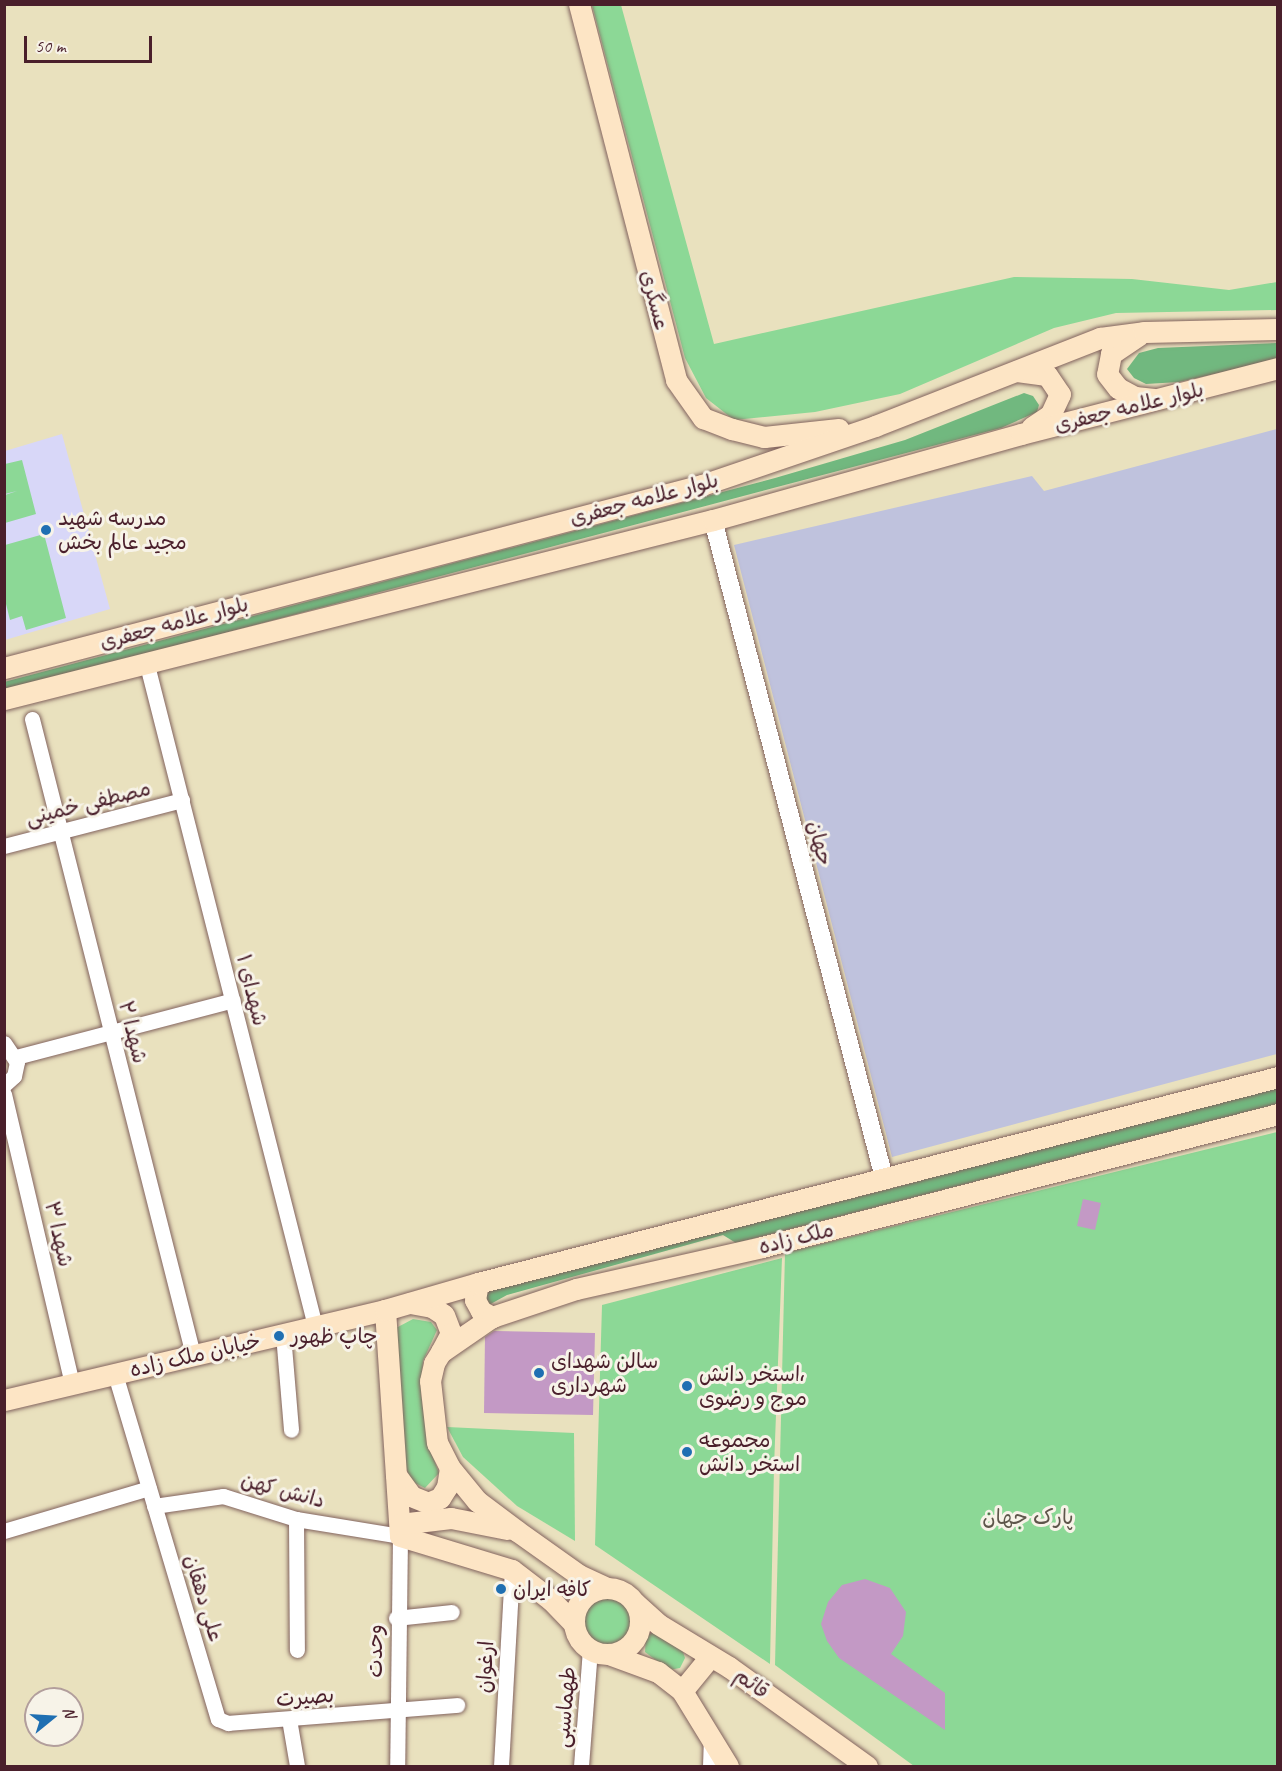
<!DOCTYPE html>
<meta charset="utf-8">
<style>
body{margin:0}
#map{position:relative;width:1282px;height:1771px;overflow:hidden;background:#e9e1be;font-family:Caveat,"Playpen Sans Arabic",sans-serif}
div>[style]{position:absolute}
[style*='--x']{left:calc(var(--x)*1px);top:calc(var(--y)*1px);width:calc(var(--w)*1px);rotate:calc(var(--a)*1deg)}
.built>*{inset:0;background:#d8d7f8}
.industrial>*{inset:0;background:#bfc2dd}
.green>*{inset:0;background:#8cd896}
.round{border-radius:50%}
.forest>*{inset:0;background:#71b87f}
.building>*{inset:0;background:#c399c5}
.roads{filter:drop-shadow(0 0 2px #82635e) drop-shadow(0 0 2px #82635e)}
.minor>*{height:15px;margin:-7.5px;padding:0 7.5px;transform-origin:7.5px;border-radius:7.5px;background:#fff}
.tertiary>*{height:18px;margin:-9px;padding:0 9px;transform-origin:9px;border-radius:9px;background:#fff}
.secondary>*{height:21px;margin:-10.5px;padding:0 10.5px;transform-origin:10.5px;border-radius:10.5px;background:#fde5c5}
.secondary>.ring{margin:-10.5px;padding:0;box-sizing:content-box;background:none;border:21px solid #fde5c5;border-radius:50%}
.dots>*{width:16px;height:16px;translate:-50% -50%;box-sizing:border-box;border:3px solid #f7f3e8;border-radius:50%}
span{translate:-50% -50%;white-space:nowrap;text-align:center;line-height:1.15;-webkit-text-stroke:6px #f7f3e8;paint-order:stroke}
.street-label{font-size:21px;color:#4a1f2b}
.poi-label{font-size:21px;color:#4a1f2b}
.left{translate:0 -50%;text-align:left}
.park-label{font-size:21px;color:#5e564b}
.frame{position:absolute;inset:0;border:6px solid #4a1f2b;pointer-events:none}
.north{position:absolute;left:24px;top:1687px;width:60px;height:60px;box-sizing:border-box;background:#f7f3e8;border:2px solid #b29e9c;border-radius:50%;rotate:72deg;font-size:16px;font-weight:700;line-height:24px;text-align:center;color:#4a1f2b}
.north::after{content:'';display:block;margin:auto;width:21px;height:27px;background:#1f6fb2;clip-path:polygon(50% 0,100% 100%,50% 72%,0 100%)}
.scale{position:absolute;left:24px;top:36px;width:128px;height:27px;box-sizing:border-box;border:3px solid #4a1f2b;border-top:0;padding-left:8px;font-size:18px;line-height:21px;white-space:nowrap;color:#4a1f2b;-webkit-text-stroke:4px #f7f3e8;paint-order:stroke}
</style>
<div id="map">
<div class="built">
<div style="clip-path:polygon(62px 434px,110px 609px,5px 640px,5px 451px)"></div>
</div>
<div class="industrial">
<div style="clip-path:polygon(1277px 429px,1277px 1054px,892px 1157px,734px 545px,1032px 476px,1044px 491px)"></div>
</div>
<div class="green">
<div style="clip-path:polygon(592px 5px,621px 5px,714px 344px,1014px 277px,1132px 279px,1229px 290px,1277px 282px,1277px 310px,1116px 313px,1054px 328px,900px 394px,815px 412px,734px 420px,706px 398px,685px 358px)"></div>
<div style="clip-path:polygon(22px 460px,36px 514px,5px 523px,5px 495px,17px 491px,5px 494px,5px 464px)"></div>
<div style="clip-path:polygon(44px 534px,66px 618px,26px 630px,22px 616px,10px 620px,5px 600px,5px 545px)"></div>
<div style="clip-path:polygon(1277px 1132px,1277px 1766px,914px 1766px,775px 1665px,785px 1253px)"></div>
<div style="clip-path:polygon(782px 1258px,774px 1467px,770px 1664px,595px 1545px,602px 1305px)"></div>
<div style="clip-path:polygon(413px 1319px,431px 1322px,437px 1330px,423px 1361px,421px 1393px,428px 1444px,439px 1473px,425px 1488px,411px 1481px,403px 1459px,396px 1328px)"></div>
<div style="clip-path:polygon(447px 1427px,574px 1433px,575px 1541px,517px 1506px,463px 1457px)"></div>
<div class="round" style="left:577px;top:1592px;width:60px;height:60px"></div>
<div style="clip-path:polygon(653px 1632px,682px 1649px,685px 1658px,680px 1668px,669px 1670px,645px 1652px,646px 1637px)"></div>
</div>
<div class="forest">
<div style="clip-path:polygon(1277px 343px,1277px 360px,1179px 382px,1146px 384px,1134px 378px,1127px 369px,1139px 353px,1158px 348px)"></div>
<div style="clip-path:polygon(1024px 393px,1033px 396px,1039px 405px,1037px 412px,1001px 428px,5px 691px,4px 682px,775px 478px,905px 440px)"></div>
<div style="clip-path:polygon(1277px 1084px,1277px 1104px,736px 1243px,723px 1235px,507px 1295px,487px 1306px,481px 1290px,893px 1188px)"></div>
</div>
<div class="building">
<div style="clip-path:polygon(1083px 1199px,1101px 1203px,1095px 1230px,1077px 1226px)"></div>
<div style="clip-path:polygon(494px 1331px,595px 1333px,593px 1415px,484px 1413px,485px 1337px)"></div>
<div style="clip-path:polygon(865px 1579px,890px 1588px,906px 1612px,903px 1636px,891px 1654px,945px 1693px,945px 1730px,839px 1658px,827px 1641px,821px 1624px,828px 1602px,842px 1585px)"></div>
</div>
<div class="roads">
<div class="minor">
<div style="--x:147;--y:665;--w:682;--a:75.74"></div>
<div style="--x:32;--y:719;--w:656;--a:75.79"></div>
<div style="--x:4;--y:846;--w:184;--a:-14.5"></div>
<div style="--x:4;--y:1043;--w:23;--a:56"></div>
<div style="--x:17;--y:1062;--w:14;--a:102"></div>
<div style="--x:14;--y:1076;--w:13;--a:138"></div>
<div style="--x:16;--y:1057;--w:224;--a:-14.7"></div>
<div style="--x:4;--y:1094;--w:298;--a:76.8"></div>
<div style="--x:283;--y:1334;--w:96;--a:85.2"></div>
<div style="--x:115;--y:1374;--w:360;--a:73.4"></div>
<div style="--x:218;--y:1719;--w:11;--a:22"></div>
<div style="--x:228;--y:1723;--w:230;--a:-4.5"></div>
<div style="--x:154;--y:1506;--w:70;--a:-8.2"></div>
<div style="--x:223;--y:1496;--w:77;--a:17.5"></div>
<div style="--x:296;--y:1519;--w:105;--a:9.3"></div>
<div style="--x:400;--y:1536;--w:230;--a:90.7"></div>
<div style="--x:296;--y:1519;--w:131;--a:89.6"></div>
<div style="--x:4;--y:1531;--w:151;--a:-16.5"></div>
<div style="--x:396;--y:1618;--w:56;--a:-6.1"></div>
<div style="--x:289;--y:1719;--w:48;--a:80.3"></div>
<div style="--x:501;--y:1766;--w:196;--a:-86.8"></div>
<div style="--x:581;--y:1766;--w:116;--a:-85.6"></div>
<div style="--x:710;--y:1766;--w:25;--a:-88"></div>
</div>
<div class="tertiary">
<div style="--x:713;--y:520;--w:680;--a:75.43"></div>
</div>
<div class="secondary">
<div style="--x:579;--y:4;--w:388;--a:75.5"></div>
<div style="--x:676;--y:380;--w:47;--a:54.6"></div>
<div style="--x:703;--y:418;--w:31;--a:21"></div>
<div style="--x:732;--y:429;--w:33;--a:14"></div>
<div style="--x:764;--y:437;--w:75;--a:-6.1"></div>
<div style="--x:1139;--y:335;--w:34;--a:146"></div>
<div style="--x:1111;--y:354;--w:20;--a:101"></div>
<div style="--x:1107;--y:374;--w:18;--a:52"></div>
<div style="--x:1118;--y:388;--w:19;--a:28"></div>
<div style="--x:1135;--y:397;--w:19;--a:6"></div>
<div style="--x:1017;--y:371;--w:30;--a:8"></div>
<div style="--x:1047;--y:375;--w:23;--a:56"></div>
<div style="--x:1060;--y:394;--w:23;--a:115"></div>
<div style="--x:1050;--y:415;--w:22;--a:146"></div>
<div style="--x:4;--y:668;--w:722;--a:-14.69"></div>
<div style="--x:702;--y:485;--w:183;--a:-18.8"></div>
<div style="--x:875;--y:426;--w:242;--a:-21.4"></div>
<div style="--x:1100;--y:338;--w:44;--a:-7.8"></div>
<div style="--x:1144;--y:332;--w:134;--a:-1.3"></div>
<div style="--x:4;--y:699;--w:731;--a:-14.17"></div>
<div style="--x:713;--y:520;--w:320;--a:-15.6"></div>
<div style="--x:1021;--y:434;--w:265;--a:-14.4"></div>
<div style="--x:478;--y:1283;--w:17;--a:100"></div>
<div style="--x:475;--y:1300;--w:13;--a:61"></div>
<div style="--x:481;--y:1311;--w:13;--a:29"></div>
<div style="--x:410;--y:1303;--w:22;--a:10"></div>
<div style="--x:432;--y:1307;--w:14;--a:34"></div>
<div style="--x:444;--y:1315;--w:19;--a:69"></div>
<div style="--x:451;--y:1333;--w:21;--a:118"></div>
<div style="--x:385;--y:1310;--w:226;--a:86.2"></div>
<div style="--x:400;--y:1536;--w:117;--a:16.9"></div>
<div style="--x:512;--y:1570;--w:49;--a:37.6"></div>
<div style="--x:551;--y:1600;--w:33;--a:46"></div>
<div style="--x:4;--y:1400;--w:391;--a:-13.3"></div>
<div style="--x:385;--y:1310;--w:97;--a:-16.2"></div>
<div style="--x:478;--y:1283;--w:826;--a:-14.44"></div>
<div style="--x:396;--y:1475;--w:26;--a:54"></div>
<div style="--x:411;--y:1496;--w:18;--a:22"></div>
<div style="--x:428;--y:1503;--w:13;--a:-23"></div>
<div style="--x:440;--y:1498;--w:13;--a:-58"></div>
<div style="--x:447;--y:1487;--w:19;--a:-81"></div>
<div style="--x:400;--y:1524;--w:51;--a:-6.7"></div>
<div style="--x:451;--y:1518;--w:57;--a:11.1"></div>
<div class="ring" style="left:574px;top:1588px;width:45px;height:45px"></div>
<div style="--x:607;--y:1588;--w:31;--a:-155"></div>
<div style="--x:579;--y:1575;--w:76;--a:-144.6"></div>
<div style="--x:517;--y:1531;--w:50;--a:-143.1"></div>
<div style="--x:477;--y:1501;--w:43;--a:-129.3"></div>
<div style="--x:450;--y:1468;--w:28;--a:-117"></div>
<div style="--x:437;--y:1443;--w:62;--a:-96.4"></div>
<div style="--x:430;--y:1381;--w:18;--a:-77"></div>
<div style="--x:434;--y:1363;--w:13;--a:-58"></div>
<div style="--x:441;--y:1352;--w:62;--a:-34.5"></div>
<div style="--x:492;--y:1317;--w:89;--a:-18.4"></div>
<div style="--x:576;--y:1289;--w:191;--a:-12.7"></div>
<div style="--x:762;--y:1247;--w:533;--a:-14.45"></div>
<div style="--x:635;--y:1603;--w:31;--a:42"></div>
<div style="--x:658;--y:1624;--w:83;--a:31.2"></div>
<div style="--x:729;--y:1667;--w:170;--a:35.7"></div>
<div style="--x:611;--y:1655;--w:50;--a:19.9"></div>
<div style="--x:658;--y:1672;--w:31;--a:38"></div>
<div style="--x:682;--y:1691;--w:88;--a:58.5"></div>
<div style="--x:682;--y:1691;--w:43;--a:-50.7"></div>
</div>
</div>
<div class="dots">
<div style="left:46px;top:530px;background:#1f6fb2"></div>
<div style="left:279px;top:1336px;background:#1f6fb2"></div>
<div style="left:539px;top:1373px;background:#1f6fb2"></div>
<div style="left:687px;top:1386px;background:#1f6fb2"></div>
<div style="left:687px;top:1452px;background:#1f6fb2"></div>
<div style="left:501px;top:1589px;background:#1f6fb2"></div>
</div>
<div class="street-label">
<span style="left:655px;top:300px;rotate:75deg">عسگری</span>
<span style="left:1129px;top:407px;rotate:-14deg">بلوار علامه جعفری</span>
<span style="left:644px;top:499px;rotate:-15deg">بلوار علامه جعفری</span>
<span style="left:174px;top:623px;rotate:-15deg">بلوار علامه جعفری</span>
<span style="left:88px;top:803px;rotate:-14deg">مصطفی خمینی</span>
<span style="left:820px;top:843px;rotate:75deg">جهان</span>
<span style="left:252px;top:990px;rotate:76deg">شهدای ۱</span>
<span style="left:133px;top:1032px;rotate:76deg">شهدا ۲</span>
<span style="left:59px;top:1234px;rotate:77deg">شهدا ۳</span>
<span style="left:796px;top:1238px;rotate:-14deg">ملک زاده</span>
<span style="left:195px;top:1355px;rotate:-13deg">خیابان ملک زاده</span>
<span style="left:283px;top:1490px;rotate:15deg">دانش کهن</span>
<span style="left:204px;top:1598px;rotate:73deg">علی دهقان</span>
<span style="left:375px;top:1651px;rotate:-90deg">وحدت</span>
<span style="left:485px;top:1667px;rotate:-87deg">ارغوان</span>
<span style="left:752px;top:1683px;rotate:36deg">قائم</span>
<span style="left:305px;top:1697px;rotate:-4deg">بصیرت</span>
<span style="left:565px;top:1707px;rotate:-85deg">طهماسبی</span>
</div>
<div class="poi-label">
<span class="left" style="left:58px;top:530px">مدرسه شهید<br>مجید عالم بخش</span>
<span class="left" style="left:291px;top:1336px">چاپ ظهور</span>
<span class="left" style="left:551px;top:1373px">سالن شهدای<br>شهرداری</span>
<span class="left" style="left:699px;top:1386px">استخر دانش،<br>موج و رضوی</span>
<span class="left" style="left:699px;top:1452px">مجموعه<br>استخر دانش</span>
<span class="left" style="left:513px;top:1589px">کافه ایران</span>
</div>
<div class="park-label">
<span style="left:1028px;top:1517px">پارک جهان</span>
</div>
<div class="frame"></div>
<div class="north">N</div>
<div class="scale">50 m</div>
</div>
